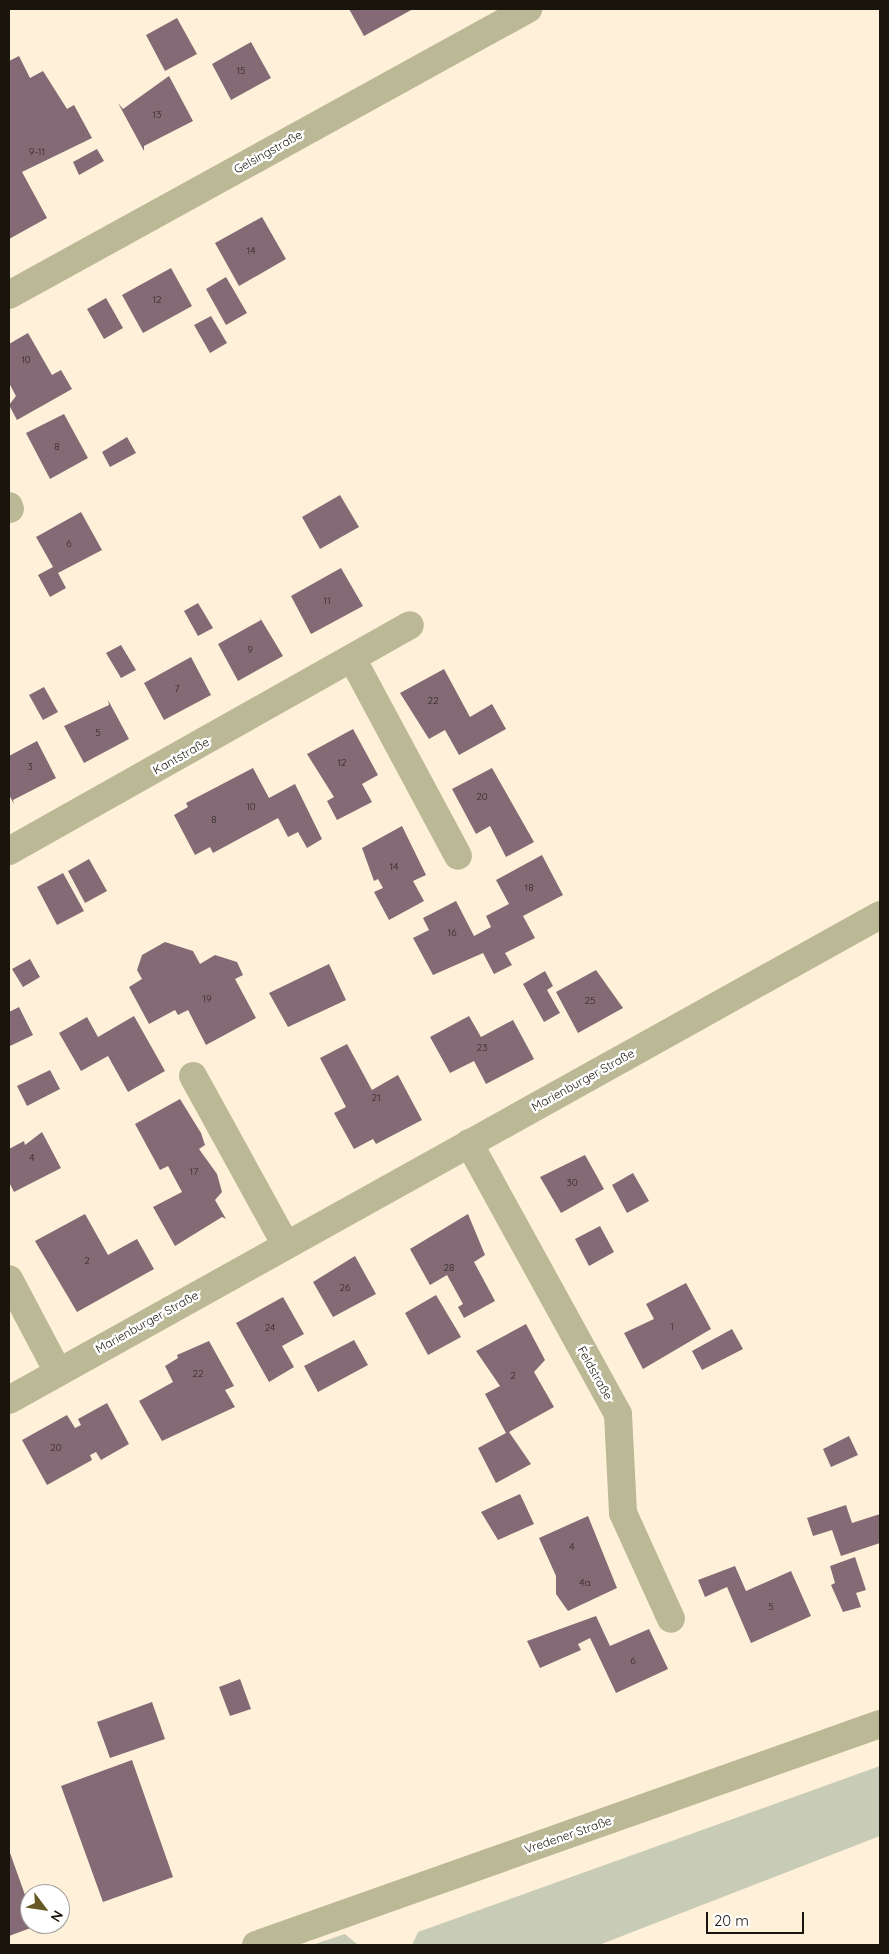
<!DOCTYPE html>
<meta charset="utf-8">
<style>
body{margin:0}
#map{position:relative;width:889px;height:1954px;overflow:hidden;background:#fff1d9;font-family:Quicksand,sans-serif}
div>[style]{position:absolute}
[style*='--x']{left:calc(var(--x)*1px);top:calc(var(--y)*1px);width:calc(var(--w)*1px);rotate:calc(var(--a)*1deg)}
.green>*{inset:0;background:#c8cbb5}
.building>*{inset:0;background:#836a75}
.minor>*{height:28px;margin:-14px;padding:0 14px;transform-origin:14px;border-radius:14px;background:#bbb895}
span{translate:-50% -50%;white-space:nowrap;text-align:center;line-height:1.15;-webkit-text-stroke:5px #fff;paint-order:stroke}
.number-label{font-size:10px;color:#342a26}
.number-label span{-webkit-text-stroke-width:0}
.street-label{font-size:12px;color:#19140c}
.frame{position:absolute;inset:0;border:10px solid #19140c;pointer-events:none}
.north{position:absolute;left:20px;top:1884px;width:50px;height:50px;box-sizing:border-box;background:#fff;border:1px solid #a3a19e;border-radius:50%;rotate:121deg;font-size:14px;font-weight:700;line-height:20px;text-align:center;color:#19140c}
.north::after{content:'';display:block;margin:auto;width:18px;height:22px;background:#675926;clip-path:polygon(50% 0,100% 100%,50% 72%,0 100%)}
.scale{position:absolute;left:706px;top:1912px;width:98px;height:22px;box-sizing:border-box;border:2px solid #19140c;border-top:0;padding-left:6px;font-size:15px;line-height:18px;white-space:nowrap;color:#19140c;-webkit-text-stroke:4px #fff;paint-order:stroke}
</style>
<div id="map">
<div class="green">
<div style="clip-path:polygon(880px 1766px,880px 1836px,599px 1945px,412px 1945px,418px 1932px)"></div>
<div style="clip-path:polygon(345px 1934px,358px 1945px,312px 1945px)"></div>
</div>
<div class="building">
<div style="clip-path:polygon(349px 9px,413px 9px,364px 36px)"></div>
<div style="clip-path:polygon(177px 18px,197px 54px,165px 71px,146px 35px)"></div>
<div style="clip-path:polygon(251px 42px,271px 78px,231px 100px,212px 64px)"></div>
<div style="clip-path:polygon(19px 56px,30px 78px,43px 71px,67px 109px,74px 105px,92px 138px,22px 172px,47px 218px,9px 239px,9px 61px)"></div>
<div style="clip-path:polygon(169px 76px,193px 121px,144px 146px,144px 151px,118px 103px,123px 109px)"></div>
<div style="clip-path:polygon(97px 149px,104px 161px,79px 175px,73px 162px)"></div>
<div style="clip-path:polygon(262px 217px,286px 259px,239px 286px,215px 243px)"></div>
<div style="clip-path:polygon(171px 268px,192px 306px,143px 333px,122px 295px)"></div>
<div style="clip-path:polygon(226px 277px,247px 313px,226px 325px,206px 289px)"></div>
<div style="clip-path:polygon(106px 298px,123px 328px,104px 339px,87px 309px)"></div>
<div style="clip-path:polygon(211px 316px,227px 343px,210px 353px,194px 325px)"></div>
<div style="clip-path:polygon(28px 333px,52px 375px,61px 370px,72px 389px,17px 420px,9px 405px,16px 396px,9px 383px,9px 344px)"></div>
<div style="clip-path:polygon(64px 414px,88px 458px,50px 479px,26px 433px)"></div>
<div style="clip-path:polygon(127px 437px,136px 453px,110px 467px,102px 452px)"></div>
<div style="clip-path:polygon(340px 495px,359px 527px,320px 549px,302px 517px)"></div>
<div style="clip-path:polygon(81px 512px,102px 550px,58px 573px,66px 588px,50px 597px,38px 575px,53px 567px,36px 537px)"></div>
<div style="clip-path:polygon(341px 568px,363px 606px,311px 634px,291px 596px)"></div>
<div style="clip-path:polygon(198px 603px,213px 628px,198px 636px,184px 611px)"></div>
<div style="clip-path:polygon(259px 616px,283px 656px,238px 681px,218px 644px,261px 620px)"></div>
<div style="clip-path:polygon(121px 645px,136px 670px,121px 678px,106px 653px)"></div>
<div style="clip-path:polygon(191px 657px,211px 695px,164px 720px,144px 683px)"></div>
<div style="clip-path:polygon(444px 669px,470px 717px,492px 704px,506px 729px,459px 755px,445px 730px,429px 739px,400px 693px)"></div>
<div style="clip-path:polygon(44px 687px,58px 712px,43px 720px,29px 695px)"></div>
<div style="clip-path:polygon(108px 700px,129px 739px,84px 763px,64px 726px,109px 705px)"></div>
<div style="clip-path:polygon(353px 729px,378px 775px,362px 784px,372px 802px,337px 820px,327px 801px,334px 797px,307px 754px)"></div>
<div style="clip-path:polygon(37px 741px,56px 778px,13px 800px,14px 804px,9px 795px,9px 756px)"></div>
<div style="clip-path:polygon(253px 768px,269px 798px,295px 784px,322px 839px,307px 848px,298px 832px,288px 837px,278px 818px,213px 853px,210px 847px,195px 855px,174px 815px,188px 807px,186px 803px)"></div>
<div style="clip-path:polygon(492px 768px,534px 842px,506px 857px,490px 826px,476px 834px,452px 789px)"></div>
<div style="clip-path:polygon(402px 826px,426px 875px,413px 881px,424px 901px,389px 920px,374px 892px,383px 888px,378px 879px,374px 881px,362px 848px)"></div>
<div style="clip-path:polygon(542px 855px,563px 895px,523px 916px,535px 938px,505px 953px,512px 965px,494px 974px,483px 953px,433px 975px,413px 938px,429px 930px,423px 918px,456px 901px,474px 936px,491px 927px,486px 916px,509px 904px,496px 880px)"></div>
<div style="clip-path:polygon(89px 859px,107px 891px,85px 903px,68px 871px)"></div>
<div style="clip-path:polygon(63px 873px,84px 911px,57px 925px,37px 887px)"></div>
<div style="clip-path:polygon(165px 942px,193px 951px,200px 964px,215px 955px,237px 962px,243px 975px,235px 979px,256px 1018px,206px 1045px,188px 1010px,178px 1015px,175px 1010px,149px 1024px,129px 987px,142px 979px,137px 970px,142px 955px)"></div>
<div style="clip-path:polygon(30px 959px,40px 977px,23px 987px,12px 969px)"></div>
<div style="clip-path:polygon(329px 964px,346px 1000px,288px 1027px,269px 993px)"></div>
<div style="clip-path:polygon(596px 970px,623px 1008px,578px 1033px,556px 992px)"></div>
<div style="clip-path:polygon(545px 971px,553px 986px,547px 990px,560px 1013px,544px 1022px,523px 984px)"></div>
<div style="clip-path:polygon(19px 1007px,33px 1035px,10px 1046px,9px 1012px)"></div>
<div style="clip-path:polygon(134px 1016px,165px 1071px,128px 1092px,108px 1056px,81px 1071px,59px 1033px,87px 1017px,98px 1037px)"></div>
<div style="clip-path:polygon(469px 1016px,481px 1037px,513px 1020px,534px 1059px,486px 1084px,474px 1061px,450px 1073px,430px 1037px)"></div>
<div style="clip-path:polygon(347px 1044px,372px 1090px,398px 1075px,422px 1120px,376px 1144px,373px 1139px,354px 1149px,334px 1113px,346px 1107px,320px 1058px)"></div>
<div style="clip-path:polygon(50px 1070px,60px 1089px,27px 1106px,17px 1086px)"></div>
<div style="clip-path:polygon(180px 1099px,201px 1133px,205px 1145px,199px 1149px,217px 1174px,222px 1192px,215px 1200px,226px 1219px,222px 1217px,175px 1246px,153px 1207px,182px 1192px,168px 1166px,160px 1170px,135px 1124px)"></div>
<div style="clip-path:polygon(42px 1132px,61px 1168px,14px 1192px,9px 1182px,9px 1149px,24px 1141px,25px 1145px)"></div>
<div style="clip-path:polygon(585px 1155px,604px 1189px,561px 1213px,540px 1177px)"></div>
<div style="clip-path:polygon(633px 1173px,649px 1201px,627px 1213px,612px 1185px)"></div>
<div style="clip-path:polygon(85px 1214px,108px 1255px,137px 1239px,154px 1269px,77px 1312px,35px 1241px)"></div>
<div style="clip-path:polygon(468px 1214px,485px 1255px,474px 1262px,495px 1301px,464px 1318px,458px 1307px,463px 1304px,447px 1275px,430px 1285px,410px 1249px)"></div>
<div style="clip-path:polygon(600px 1226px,614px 1252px,589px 1266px,575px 1239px)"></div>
<div style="clip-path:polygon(355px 1256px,376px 1294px,333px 1317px,313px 1282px)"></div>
<div style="clip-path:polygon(686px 1283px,711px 1329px,643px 1369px,624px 1333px,654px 1319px,646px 1304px)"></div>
<div style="clip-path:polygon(436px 1295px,461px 1337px,428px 1355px,405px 1313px)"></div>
<div style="clip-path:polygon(283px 1297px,304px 1334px,282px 1346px,294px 1367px,269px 1382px,236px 1323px)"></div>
<div style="clip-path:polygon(526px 1324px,545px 1360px,534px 1372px,554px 1407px,509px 1432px,531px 1464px,496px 1483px,478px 1448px,506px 1433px,485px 1394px,500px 1386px,476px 1351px)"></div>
<div style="clip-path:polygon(732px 1329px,743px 1349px,702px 1370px,692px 1351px)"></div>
<div style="clip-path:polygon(354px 1340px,368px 1365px,318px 1392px,304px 1366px)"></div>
<div style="clip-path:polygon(209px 1341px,234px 1386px,225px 1390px,235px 1407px,162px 1441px,139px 1401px,173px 1382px,165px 1366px,178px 1358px,177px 1355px)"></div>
<div style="clip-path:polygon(107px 1403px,129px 1444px,101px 1460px,96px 1452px,90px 1455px,92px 1460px,47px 1485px,22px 1440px,67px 1415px,75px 1428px,81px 1425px,78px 1419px)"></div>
<div style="clip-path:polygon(849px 1436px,858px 1455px,831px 1467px,823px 1449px)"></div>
<div style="clip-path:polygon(520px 1494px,534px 1524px,498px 1540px,481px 1512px)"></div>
<div style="clip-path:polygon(846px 1505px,852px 1523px,880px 1514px,880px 1543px,841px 1556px,832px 1530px,813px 1536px,807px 1518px)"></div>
<div style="clip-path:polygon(588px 1516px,617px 1588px,568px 1611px,556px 1594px,556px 1576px,539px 1538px)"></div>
<div style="clip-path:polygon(855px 1557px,866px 1590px,856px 1593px,861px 1607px,843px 1612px,831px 1585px,835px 1583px,830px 1566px)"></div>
<div style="clip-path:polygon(735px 1566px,746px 1591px,791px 1571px,811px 1616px,751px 1643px,727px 1587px,705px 1597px,698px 1580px)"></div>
<div style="clip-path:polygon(596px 1616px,610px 1646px,649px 1629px,668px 1669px,616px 1693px,590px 1638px,578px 1644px,581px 1650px,540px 1668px,527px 1641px)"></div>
<div style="clip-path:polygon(240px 1679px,251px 1709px,230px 1716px,219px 1687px)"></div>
<div style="clip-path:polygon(152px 1702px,165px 1739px,110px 1758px,97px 1722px)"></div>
<div style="clip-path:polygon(132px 1760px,173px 1877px,103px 1902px,61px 1786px)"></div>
<div style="clip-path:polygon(9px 1850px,30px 1909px,30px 1924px,36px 1926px,9px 1936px)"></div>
</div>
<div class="minor">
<div style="--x:9;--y:295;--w:593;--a:-28.86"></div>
<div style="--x:9;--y:506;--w:3;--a:72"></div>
<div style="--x:353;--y:660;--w:222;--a:61.8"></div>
<div style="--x:9;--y:851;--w:460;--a:-29.4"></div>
<div style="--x:193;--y:1076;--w:193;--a:61.2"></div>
<div style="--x:469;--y:1143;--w:309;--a:61.2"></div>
<div style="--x:618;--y:1414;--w:99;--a:87.1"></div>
<div style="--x:623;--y:1513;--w:116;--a:65.6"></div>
<div style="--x:9;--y:1279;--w:105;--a:62.2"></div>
<div style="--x:9;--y:1400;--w:997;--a:-29.11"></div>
<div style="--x:256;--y:1945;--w:662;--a:-19.5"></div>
</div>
<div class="number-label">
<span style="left:241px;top:71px">15</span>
<span style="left:157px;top:115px">13</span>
<span style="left:37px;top:152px">9-11</span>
<span style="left:251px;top:251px">14</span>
<span style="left:157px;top:300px">12</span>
<span style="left:26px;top:360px">10</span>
<span style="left:57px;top:447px">8</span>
<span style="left:69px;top:544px">6</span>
<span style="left:327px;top:601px">11</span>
<span style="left:250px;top:650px">9</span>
<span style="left:177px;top:689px">7</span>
<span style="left:433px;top:701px">22</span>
<span style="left:98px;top:733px">5</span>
<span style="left:342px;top:763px">12</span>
<span style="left:30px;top:767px">3</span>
<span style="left:482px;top:797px">20</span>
<span style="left:251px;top:807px">10</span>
<span style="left:214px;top:820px">8</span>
<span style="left:394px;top:867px">14</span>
<span style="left:529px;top:888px">18</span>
<span style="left:452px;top:933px">16</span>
<span style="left:207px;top:999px">19</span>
<span style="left:590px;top:1001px">25</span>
<span style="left:482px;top:1048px">23</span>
<span style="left:376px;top:1098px">21</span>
<span style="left:32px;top:1158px">4</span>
<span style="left:194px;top:1172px">17</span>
<span style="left:572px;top:1183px">30</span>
<span style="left:87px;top:1261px">2</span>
<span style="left:449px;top:1268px">28</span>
<span style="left:345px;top:1288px">26</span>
<span style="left:672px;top:1327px">1</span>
<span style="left:270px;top:1328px">24</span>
<span style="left:198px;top:1374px">22</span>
<span style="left:513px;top:1376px">2</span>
<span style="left:56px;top:1448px">20</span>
<span style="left:572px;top:1547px">4</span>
<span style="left:585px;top:1583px">4a</span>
<span style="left:771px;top:1607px">5</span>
<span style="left:633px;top:1661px">6</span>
</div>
<div class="street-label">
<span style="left:268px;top:152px;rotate:-29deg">Gelsingstraße</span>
<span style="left:181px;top:756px;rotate:-29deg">Kantstraße</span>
<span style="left:583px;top:1080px;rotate:-29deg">Marienburger Straße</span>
<span style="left:147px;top:1322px;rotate:-29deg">Marienburger Straße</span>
<span style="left:595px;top:1373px;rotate:61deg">Feldstraße</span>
<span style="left:568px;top:1835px;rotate:-19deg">Vredener Straße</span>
</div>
<div class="frame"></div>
<div class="north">N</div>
<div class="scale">20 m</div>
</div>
